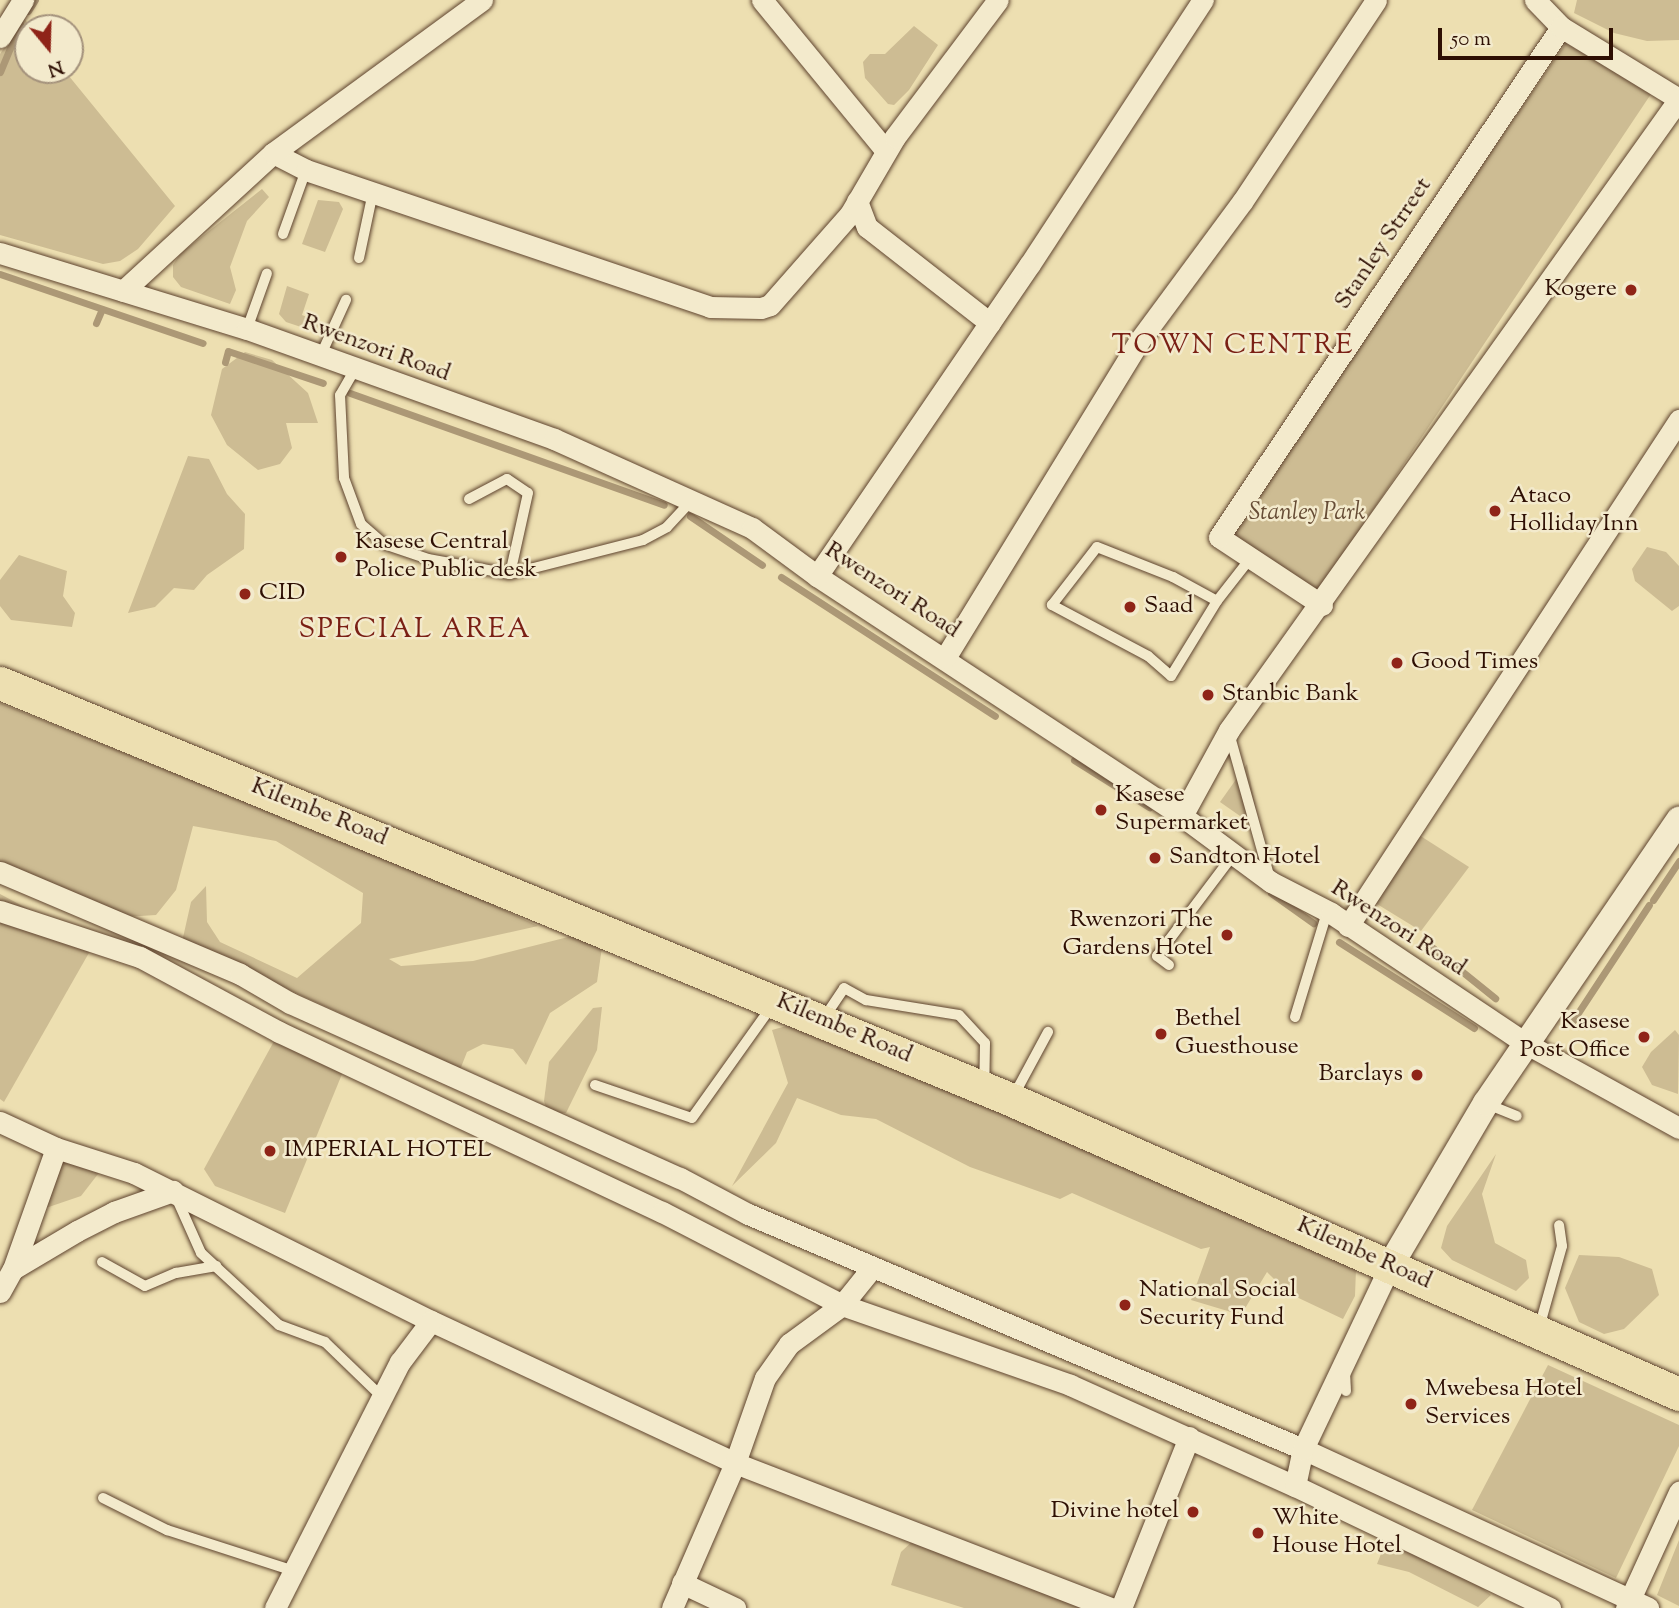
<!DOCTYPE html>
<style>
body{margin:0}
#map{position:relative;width:1679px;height:1608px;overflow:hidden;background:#eddfb1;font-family:"Sorts Mill Goudy",serif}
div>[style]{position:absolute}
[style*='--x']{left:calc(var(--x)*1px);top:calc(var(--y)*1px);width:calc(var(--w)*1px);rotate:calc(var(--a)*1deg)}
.green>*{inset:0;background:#cdbc93}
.stream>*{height:7px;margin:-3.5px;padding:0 3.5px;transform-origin:3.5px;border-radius:3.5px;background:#ac9876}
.roads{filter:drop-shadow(0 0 2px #5e432e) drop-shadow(0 0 2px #5e432e)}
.service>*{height:10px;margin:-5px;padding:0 5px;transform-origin:5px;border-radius:5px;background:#f3eacc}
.minor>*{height:21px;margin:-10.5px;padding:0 10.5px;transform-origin:10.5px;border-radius:10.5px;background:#f3eacc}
.tertiary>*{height:26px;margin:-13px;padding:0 13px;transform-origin:13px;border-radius:13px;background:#f3eacc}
.primary>*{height:33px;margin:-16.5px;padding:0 16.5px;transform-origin:16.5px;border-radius:16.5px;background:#eddfb1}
.dots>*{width:19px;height:19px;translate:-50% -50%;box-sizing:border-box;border:4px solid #f3eacc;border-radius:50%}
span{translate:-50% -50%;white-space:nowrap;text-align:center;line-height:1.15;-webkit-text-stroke:5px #f3eacc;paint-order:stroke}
.street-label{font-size:24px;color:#2e0f03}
.poi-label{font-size:24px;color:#2e0f03}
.right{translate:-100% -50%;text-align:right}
.left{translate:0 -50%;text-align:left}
.park-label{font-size:24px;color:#664c35;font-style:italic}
.quarter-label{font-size:28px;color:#7a1f14;letter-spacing:2px}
.north{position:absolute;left:14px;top:14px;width:70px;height:70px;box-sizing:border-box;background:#f3eacc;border:2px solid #a4927c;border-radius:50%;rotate:161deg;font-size:19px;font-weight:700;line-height:28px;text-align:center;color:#2e0f03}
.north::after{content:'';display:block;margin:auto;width:24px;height:32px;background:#8f2418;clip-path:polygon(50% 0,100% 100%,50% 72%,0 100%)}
.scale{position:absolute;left:1438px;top:28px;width:175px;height:32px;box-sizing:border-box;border:4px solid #2e0f03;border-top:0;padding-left:9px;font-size:21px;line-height:24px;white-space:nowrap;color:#2e0f03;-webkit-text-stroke:5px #f3eacc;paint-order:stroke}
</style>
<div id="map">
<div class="green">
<div style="clip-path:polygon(1577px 0,1679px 0,1679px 40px,1647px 41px,1614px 33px,1574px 13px)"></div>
<div style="clip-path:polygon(24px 18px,31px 28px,28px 70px,64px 70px,175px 206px,138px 249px,120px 261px,103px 264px,0 235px,0 54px)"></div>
<div style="clip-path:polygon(914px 26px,938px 45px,909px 90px,894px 105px,888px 104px,865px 78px,863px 62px,870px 54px,885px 54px)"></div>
<div style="clip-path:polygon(1566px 43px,1651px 94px,1317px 594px,1228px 535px)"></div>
<div style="clip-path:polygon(262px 189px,269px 197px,247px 221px,230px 267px,236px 290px,230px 304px,181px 287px,173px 277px,173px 265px,180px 254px)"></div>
<div style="clip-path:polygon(318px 200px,339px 202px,343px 209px,325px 252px,302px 244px)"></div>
<div style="clip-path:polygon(287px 286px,309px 294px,302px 315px,319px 322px,316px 332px,286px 322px,279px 314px)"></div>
<div style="clip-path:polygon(245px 352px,272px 360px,308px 393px,318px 423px,286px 423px,292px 448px,280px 464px,258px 470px,227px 445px,211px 415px,222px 369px)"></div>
<div style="clip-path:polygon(188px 456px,209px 459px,227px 494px,245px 514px,244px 549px,207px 575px,194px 590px,174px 588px,155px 607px,128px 613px)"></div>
<div style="clip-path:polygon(1647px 547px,1666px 552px,1679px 566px,1679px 606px,1672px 611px,1635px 581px,1632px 569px)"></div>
<div style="clip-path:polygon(19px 555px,67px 571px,63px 596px,75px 613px,72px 627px,11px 620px,0 606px,0 580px)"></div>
<div style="clip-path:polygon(0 703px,450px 884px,538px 926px,389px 959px,401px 966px,473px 961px,580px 934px,602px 947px,597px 982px,550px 1013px,526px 1065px,513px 1049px,483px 1044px,467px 1052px,456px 1080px,369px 1026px,182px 942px,191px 902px,206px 886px,207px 922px,220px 942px,297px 978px,361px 923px,363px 893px,276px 841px,193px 826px,176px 890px,156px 915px,124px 917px,0 862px)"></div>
<div style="clip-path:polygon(1247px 764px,1260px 830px,1220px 802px)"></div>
<div style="clip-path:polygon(1419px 835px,1469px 867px,1421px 931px,1372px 901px)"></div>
<div style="clip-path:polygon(0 894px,94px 944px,4px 1102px,0 1099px)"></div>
<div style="clip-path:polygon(602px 1007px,597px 1050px,566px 1113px,548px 1114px,544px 1101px,549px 1062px,593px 1008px)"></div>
<div style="clip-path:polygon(790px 1025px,872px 1052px,1356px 1269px,1355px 1296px,1343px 1319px,1288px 1293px,1267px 1272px,1241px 1315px,1191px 1300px,1210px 1247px,1201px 1249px,1072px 1193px,1060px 1199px,970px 1167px,876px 1119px,841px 1115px,797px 1098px,776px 1143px,732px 1186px,788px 1083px,772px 1030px)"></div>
<div style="clip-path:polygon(294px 1027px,349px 1057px,285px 1213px,215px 1186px,204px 1169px,279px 1032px)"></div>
<div style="clip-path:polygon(1675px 1030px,1679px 1035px,1678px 1094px,1652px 1085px,1642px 1067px,1651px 1052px)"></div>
<div style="clip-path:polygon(48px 1149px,105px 1165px,81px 1196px,37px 1211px)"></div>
<div style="clip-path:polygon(1496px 1154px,1482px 1194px,1495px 1243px,1526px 1260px,1529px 1278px,1516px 1291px,1452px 1260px,1441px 1248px,1447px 1226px)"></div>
<div style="clip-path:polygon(1579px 1255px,1619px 1257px,1652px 1269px,1659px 1295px,1624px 1329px,1604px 1334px,1579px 1322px,1565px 1288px)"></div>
<div style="clip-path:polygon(1548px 1365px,1679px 1425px,1679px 1446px,1616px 1578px,1472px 1510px)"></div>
<div style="clip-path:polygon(918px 1536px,1094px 1608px,964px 1608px,891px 1585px,901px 1552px)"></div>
<div style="clip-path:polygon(1388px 1536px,1408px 1537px,1431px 1563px,1462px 1572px,1491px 1595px,1478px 1607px,1409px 1572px,1377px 1564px)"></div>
<div style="clip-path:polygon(1679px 1540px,1679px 1606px,1657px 1595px)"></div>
</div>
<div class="stream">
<div style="--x:28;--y:11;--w:13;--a:-58"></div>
<div style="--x:0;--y:72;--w:52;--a:-67.4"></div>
<div style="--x:0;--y:274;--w:214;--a:18.8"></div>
<div style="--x:96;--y:323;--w:15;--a:-67"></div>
<div style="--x:225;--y:362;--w:11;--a:-75"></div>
<div style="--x:228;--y:351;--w:100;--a:18.6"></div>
<div style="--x:350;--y:393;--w:333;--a:19.6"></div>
<div style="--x:690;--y:516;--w:87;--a:34.2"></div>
<div style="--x:781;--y:577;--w:255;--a:33"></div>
<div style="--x:1074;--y:760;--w:89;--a:32.1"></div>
<div style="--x:1271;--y:893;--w:52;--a:35.5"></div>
<div style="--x:1653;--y:900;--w:47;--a:-56.3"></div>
<div style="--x:1339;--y:942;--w:160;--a:32.5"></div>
<div style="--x:1433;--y:948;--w:80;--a:38.9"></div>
<div style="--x:1572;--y:1022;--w:140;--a:-56.7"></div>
</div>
<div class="roads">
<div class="service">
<div style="--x:283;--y:234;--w:68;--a:-70.2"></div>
<div style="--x:359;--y:258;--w:67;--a:-78"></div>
<div style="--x:247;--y:329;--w:59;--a:-70.3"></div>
<div style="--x:320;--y:357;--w:63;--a:-65.5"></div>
<div style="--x:354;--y:371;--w:28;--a:120"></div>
<div style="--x:340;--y:395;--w:83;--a:87.2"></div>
<div style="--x:344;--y:478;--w:49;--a:69.7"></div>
<div style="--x:361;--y:524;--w:30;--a:41"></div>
<div style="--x:384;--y:544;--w:46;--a:18.8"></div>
<div style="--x:428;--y:559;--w:83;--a:10.4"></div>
<div style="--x:510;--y:574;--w:137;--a:-14.3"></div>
<div style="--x:643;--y:540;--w:27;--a:-28"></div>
<div style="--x:667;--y:527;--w:37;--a:-47"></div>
<div style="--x:469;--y:499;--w:43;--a:-27.8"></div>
<div style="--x:507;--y:479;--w:25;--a:34"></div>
<div style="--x:528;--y:493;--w:83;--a:102.5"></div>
<div style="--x:1217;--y:601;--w:88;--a:121.5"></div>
<div style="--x:1171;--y:676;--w:30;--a:-139"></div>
<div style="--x:1148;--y:656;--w:109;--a:-152"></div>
<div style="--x:1052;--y:605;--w:73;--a:-52.2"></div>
<div style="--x:1097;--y:547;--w:82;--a:21.5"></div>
<div style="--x:1173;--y:577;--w:50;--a:28.6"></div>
<div style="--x:1217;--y:601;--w:52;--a:-52"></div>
<div style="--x:1229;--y:733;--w:152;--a:74.3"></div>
<div style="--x:1169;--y:965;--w:15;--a:-143"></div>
<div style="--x:1157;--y:956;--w:128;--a:-53"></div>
<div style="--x:1295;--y:1017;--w:102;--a:-73"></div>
<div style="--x:1325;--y:919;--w:8;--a:-45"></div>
<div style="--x:824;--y:1018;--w:36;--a:-56"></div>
<div style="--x:844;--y:988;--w:25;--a:29"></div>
<div style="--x:866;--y:1000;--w:94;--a:9.2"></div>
<div style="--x:959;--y:1015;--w:38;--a:47"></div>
<div style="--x:985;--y:1043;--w:39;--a:91"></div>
<div style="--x:595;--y:1085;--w:102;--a:18.8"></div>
<div style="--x:692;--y:1118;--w:138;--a:-54.5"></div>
<div style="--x:1013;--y:1097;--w:74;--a:-61.7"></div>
<div style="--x:1487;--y:1104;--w:32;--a:22"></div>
<div style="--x:176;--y:1197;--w:61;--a:65.9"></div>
<div style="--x:201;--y:1253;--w:106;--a:42.7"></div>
<div style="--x:279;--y:1325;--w:49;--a:20.3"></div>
<div style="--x:325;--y:1342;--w:82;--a:44"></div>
<div style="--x:102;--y:1262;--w:49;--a:29.2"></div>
<div style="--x:145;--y:1286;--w:34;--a:-23"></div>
<div style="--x:176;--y:1273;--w:41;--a:-9.9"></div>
<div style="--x:1539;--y:1328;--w:85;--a:-74.3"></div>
<div style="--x:1562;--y:1246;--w:21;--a:-98"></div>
<div style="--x:1345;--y:1372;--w:19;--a:87"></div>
<div style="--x:103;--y:1498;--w:72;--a:26.6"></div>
<div style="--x:167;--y:1530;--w:133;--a:17.9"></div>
</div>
<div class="minor">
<div style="--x:762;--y:0;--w:195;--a:50.6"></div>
<div style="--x:1535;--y:0;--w:37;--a:46"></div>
<div style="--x:0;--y:37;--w:44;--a:-58.1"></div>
<div style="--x:273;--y:153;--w:37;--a:27"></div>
<div style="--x:306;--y:170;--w:427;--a:18.7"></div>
<div style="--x:710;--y:307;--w:51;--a:1.1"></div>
<div style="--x:761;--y:308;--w:9;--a:-18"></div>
<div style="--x:770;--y:305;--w:121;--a:-48.7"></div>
<div style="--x:850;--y:214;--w:89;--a:-59.7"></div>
<div style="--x:895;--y:137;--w:171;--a:-53.1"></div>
<div style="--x:857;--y:201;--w:28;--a:69"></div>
<div style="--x:867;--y:227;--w:156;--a:38"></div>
<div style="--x:0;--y:253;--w:258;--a:17.1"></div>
<div style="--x:247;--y:329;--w:326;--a:19.7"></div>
<div style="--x:554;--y:439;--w:217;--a:24.2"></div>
<div style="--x:752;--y:528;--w:81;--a:36.4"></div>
<div style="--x:817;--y:576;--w:437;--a:33.3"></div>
<div style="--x:1182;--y:816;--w:111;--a:36.6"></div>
<div style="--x:1271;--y:882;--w:68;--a:27.3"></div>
<div style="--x:1331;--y:913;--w:234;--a:33.8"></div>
<div style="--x:1525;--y:1043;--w:176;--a:28.9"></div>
<div style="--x:123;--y:291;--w:204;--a:-42.6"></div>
<div style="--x:273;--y:153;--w:259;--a:-36.2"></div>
<div style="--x:817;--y:576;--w:378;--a:-55.7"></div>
<div style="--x:1030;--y:264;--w:316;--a:-56.8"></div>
<div style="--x:1322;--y:605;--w:123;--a:-146.6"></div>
<div style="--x:1219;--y:537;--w:614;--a:-56.15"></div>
<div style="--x:1561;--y:27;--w:138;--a:31.4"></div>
<div style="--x:945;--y:658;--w:372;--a:-58.5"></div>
<div style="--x:1139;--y:341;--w:173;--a:-53.5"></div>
<div style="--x:1242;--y:202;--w:242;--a:-56.4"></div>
<div style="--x:1182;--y:816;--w:98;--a:-61.3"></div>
<div style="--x:1229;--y:730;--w:775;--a:-54.51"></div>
<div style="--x:0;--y:872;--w:261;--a:23"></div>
<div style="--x:240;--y:974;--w:58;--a:30.1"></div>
<div style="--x:290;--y:1003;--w:427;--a:24.2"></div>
<div style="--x:680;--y:1178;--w:77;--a:27.9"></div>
<div style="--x:748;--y:1214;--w:603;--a:22.95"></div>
<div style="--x:1303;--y:1449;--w:380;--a:24.7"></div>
<div style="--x:0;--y:911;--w:147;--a:18.2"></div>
<div style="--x:140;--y:957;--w:158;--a:28.3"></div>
<div style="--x:279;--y:1032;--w:423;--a:25.2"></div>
<div style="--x:662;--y:1212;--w:203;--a:27.3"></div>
<div style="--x:842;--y:1305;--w:242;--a:19.3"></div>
<div style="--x:1070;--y:1385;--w:247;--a:24.2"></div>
<div style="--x:1295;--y:1486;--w:283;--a:25.6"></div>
<div style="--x:1348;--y:926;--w:605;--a:-56.81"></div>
<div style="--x:0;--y:1122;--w:62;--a:24.9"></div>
<div style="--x:56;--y:1148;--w:82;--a:17.8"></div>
<div style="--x:134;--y:1173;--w:332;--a:26.5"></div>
<div style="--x:431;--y:1321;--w:336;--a:25"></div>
<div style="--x:735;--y:1463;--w:402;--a:21.1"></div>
<div style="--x:13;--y:1269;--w:128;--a:-70.4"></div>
<div style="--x:0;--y:1292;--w:26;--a:-61"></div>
<div style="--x:13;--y:1269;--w:74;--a:-30.7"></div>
<div style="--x:77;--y:1231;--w:42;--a:-27.2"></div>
<div style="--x:114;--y:1212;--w:63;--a:-19.6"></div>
<div style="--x:1295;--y:1486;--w:38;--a:-78"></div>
<div style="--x:1303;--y:1449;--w:203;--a:-64.6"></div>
<div style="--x:682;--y:1583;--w:59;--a:25.3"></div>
<div style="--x:275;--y:1608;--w:276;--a:-63.1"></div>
<div style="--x:400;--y:1362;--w:51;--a:-52.9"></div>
<div style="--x:672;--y:1608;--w:158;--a:-66.5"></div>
<div style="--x:735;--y:1463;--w:90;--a:-70.6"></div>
<div style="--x:765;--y:1378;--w:42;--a:-54.8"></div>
<div style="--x:789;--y:1344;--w:66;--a:-36.3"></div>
<div style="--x:842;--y:1305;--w:48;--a:-51"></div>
<div style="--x:1121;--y:1608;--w:184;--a:-68.3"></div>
<div style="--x:1626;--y:1608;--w:128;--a:-65.4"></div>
</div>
<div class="tertiary">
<div style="--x:1390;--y:1266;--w:189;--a:-59.5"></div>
<div style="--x:1486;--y:1103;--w:343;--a:-55.7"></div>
</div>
<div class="primary">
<div style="--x:0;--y:683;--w:1095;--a:22.39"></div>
<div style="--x:1012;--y:1100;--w:729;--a:23.79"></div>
</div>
</div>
<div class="dots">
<div style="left:1631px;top:290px;background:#8f2418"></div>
<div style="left:1495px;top:511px;background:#8f2418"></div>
<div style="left:341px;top:557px;background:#8f2418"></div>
<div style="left:245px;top:594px;background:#8f2418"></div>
<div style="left:1130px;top:607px;background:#8f2418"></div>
<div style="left:1397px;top:663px;background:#8f2418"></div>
<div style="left:1208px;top:695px;background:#8f2418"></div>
<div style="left:1101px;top:810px;background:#8f2418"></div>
<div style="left:1155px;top:858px;background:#8f2418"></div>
<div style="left:1227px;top:935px;background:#8f2418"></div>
<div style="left:1161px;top:1034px;background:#8f2418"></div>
<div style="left:1644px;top:1037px;background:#8f2418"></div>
<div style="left:1417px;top:1075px;background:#8f2418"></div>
<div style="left:270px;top:1151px;background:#8f2418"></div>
<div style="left:1125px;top:1305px;background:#8f2418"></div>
<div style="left:1411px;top:1404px;background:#8f2418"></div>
<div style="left:1193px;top:1512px;background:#8f2418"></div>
<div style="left:1258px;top:1533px;background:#8f2418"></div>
</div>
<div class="street-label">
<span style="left:1384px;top:244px;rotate:-56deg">Stanley Strreet</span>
<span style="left:376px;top:349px;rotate:20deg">Rwenzori Road</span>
<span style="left:892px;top:591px;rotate:33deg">Rwenzori Road</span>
<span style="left:319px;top:813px;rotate:22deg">Kilembe Road</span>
<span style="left:1398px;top:929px;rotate:33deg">Rwenzori Road</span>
<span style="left:844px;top:1029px;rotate:23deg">Kilembe Road</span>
<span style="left:1364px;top:1254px;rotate:24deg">Kilembe Road</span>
</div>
<div class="poi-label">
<span class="right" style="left:1617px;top:290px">Kogere</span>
<span class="left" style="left:1509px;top:511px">Ataco<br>Holliday Inn</span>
<span class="left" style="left:355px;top:557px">Kasese Central<br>Police Public desk</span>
<span class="left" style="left:259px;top:594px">CID</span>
<span class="left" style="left:1144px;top:607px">Saad</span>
<span class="left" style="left:1411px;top:663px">Good Times</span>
<span class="left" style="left:1222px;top:695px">Stanbic Bank</span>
<span class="left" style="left:1115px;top:810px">Kasese<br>Supermarket</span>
<span class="left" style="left:1169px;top:858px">Sandton Hotel</span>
<span class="right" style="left:1213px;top:935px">Rwenzori The<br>Gardens Hotel</span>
<span class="left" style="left:1175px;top:1034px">Bethel<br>Guesthouse</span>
<span class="right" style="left:1630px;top:1037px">Kasese<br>Post Office</span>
<span class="right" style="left:1403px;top:1075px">Barclays</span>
<span class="left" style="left:284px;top:1151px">IMPERIAL HOTEL</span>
<span class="left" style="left:1139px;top:1305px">National Social<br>Security Fund</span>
<span class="left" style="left:1425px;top:1404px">Mwebesa Hotel<br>Services</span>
<span class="right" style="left:1179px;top:1512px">Divine hotel</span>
<span class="left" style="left:1272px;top:1533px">White<br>House Hotel</span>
</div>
<div class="park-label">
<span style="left:1307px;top:514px">Stanley Park</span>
</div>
<div class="quarter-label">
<span style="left:1233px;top:346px">TOWN CENTRE</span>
<span style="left:415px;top:630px">SPECIAL AREA</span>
</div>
<div class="north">N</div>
<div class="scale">50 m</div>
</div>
